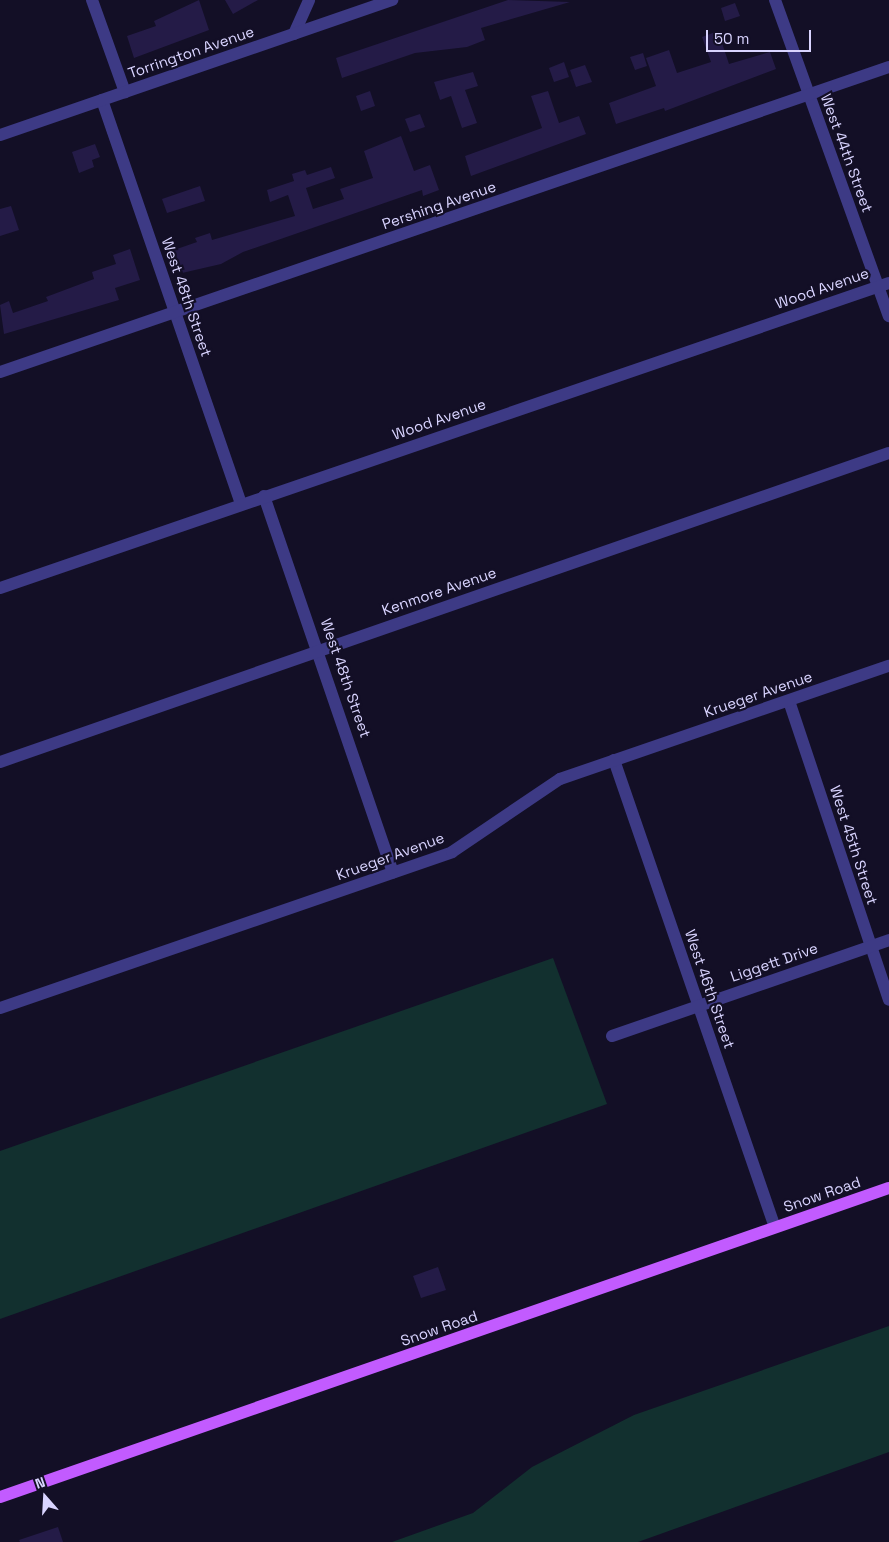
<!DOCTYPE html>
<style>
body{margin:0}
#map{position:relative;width:889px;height:1542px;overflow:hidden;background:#130f26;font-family:"Space Grotesk",sans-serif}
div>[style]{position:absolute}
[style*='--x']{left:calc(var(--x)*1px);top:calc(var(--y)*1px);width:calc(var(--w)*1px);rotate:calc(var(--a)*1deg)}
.green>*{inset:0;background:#12302f}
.building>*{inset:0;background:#241b47}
.minor>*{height:12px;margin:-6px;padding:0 6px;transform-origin:6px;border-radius:6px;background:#3d3a85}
.major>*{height:12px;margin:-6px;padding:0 6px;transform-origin:6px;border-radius:6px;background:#c25bff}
span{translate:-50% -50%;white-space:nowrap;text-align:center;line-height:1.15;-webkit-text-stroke:4.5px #130f26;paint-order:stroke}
.street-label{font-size:15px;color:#d9d4ff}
.north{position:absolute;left:20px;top:1472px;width:50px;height:50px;-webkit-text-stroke:4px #130f26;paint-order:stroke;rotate:341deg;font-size:14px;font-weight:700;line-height:20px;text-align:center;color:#d9d4ff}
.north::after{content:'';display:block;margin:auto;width:18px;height:22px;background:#d9d4ff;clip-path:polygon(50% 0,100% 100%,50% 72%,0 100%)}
.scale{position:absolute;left:706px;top:30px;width:105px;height:22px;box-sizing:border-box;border:2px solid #d9d4ff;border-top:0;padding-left:6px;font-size:15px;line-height:18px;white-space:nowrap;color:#d9d4ff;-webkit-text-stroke:4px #130f26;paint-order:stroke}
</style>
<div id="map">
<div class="green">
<div style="clip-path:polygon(553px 958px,607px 1104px,0 1319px,0 1151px)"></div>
<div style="clip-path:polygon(889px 1326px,889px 1452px,638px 1542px,392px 1542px,473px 1513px,532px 1467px,634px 1415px)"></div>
</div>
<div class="building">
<div style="clip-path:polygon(199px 0,209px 30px,134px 58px,127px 36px,156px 26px,154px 21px)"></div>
<div style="clip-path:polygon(225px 0,258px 0,233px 14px)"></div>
<div style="clip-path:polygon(508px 0,570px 2px,481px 28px,485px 40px,467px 47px,415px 53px,342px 78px,336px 58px)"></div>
<div style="clip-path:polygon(735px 3px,740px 16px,725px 21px,721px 8px)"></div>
<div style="clip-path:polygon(718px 31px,729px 64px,770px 52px,776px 69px,665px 111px,664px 108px,616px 124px,609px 103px,656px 86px,646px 58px,669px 50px,677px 73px,711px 62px,702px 37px)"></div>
<div style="clip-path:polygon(643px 53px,647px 66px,635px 70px,630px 57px)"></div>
<div style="clip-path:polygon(564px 62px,569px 77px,554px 82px,549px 68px)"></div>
<div style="clip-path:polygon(585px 65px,592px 82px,576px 87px,570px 70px)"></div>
<div style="clip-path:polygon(473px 72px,478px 86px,465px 90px,477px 123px,462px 128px,451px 96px,440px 100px,434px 82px)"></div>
<div style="clip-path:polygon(370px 91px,375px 106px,361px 111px,356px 96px)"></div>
<div style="clip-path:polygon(548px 91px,559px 123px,579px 116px,586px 134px,471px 176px,465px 156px,542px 128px,531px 96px)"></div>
<div style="clip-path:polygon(420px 114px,425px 127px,410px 132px,405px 119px)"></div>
<div style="clip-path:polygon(401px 136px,414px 171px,430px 165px,439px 190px,423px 196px,422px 190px,243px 252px,221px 264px,182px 273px,174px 250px,197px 242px,195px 238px,210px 233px,212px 240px,295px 216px,288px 195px,270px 202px,267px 190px,294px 181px,292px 174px,305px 170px,307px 175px,331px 167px,335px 178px,306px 188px,313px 209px,344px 199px,340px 189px,373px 178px,364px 151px)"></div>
<div style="clip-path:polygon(95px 144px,100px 157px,92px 160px,94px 167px,79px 173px,72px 152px)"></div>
<div style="clip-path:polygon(200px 186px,205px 201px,167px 213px,162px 199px)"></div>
<div style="clip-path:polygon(11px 206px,19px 230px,0 236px,0 209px)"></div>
<div style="clip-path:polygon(130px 249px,140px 280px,115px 288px,119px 300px,4px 334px,0 305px,9px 301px,13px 313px,48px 301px,46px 297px,94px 279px,92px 272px,116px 264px,113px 255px)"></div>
<div style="clip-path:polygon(438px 1267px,446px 1290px,421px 1298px,413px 1276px)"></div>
<div style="clip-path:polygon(58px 1527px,63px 1542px,20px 1542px,19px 1540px)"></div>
</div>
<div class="minor">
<div style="--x:92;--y:0;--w:98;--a:70.3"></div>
<div style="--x:775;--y:0;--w:336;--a:70.2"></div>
<div style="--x:294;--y:34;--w:37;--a:-66"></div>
<div style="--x:102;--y:100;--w:427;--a:71"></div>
<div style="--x:0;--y:135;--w:415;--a:-19"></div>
<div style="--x:0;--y:372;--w:940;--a:-18.94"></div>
<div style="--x:264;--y:496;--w:398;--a:71.1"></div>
<div style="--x:0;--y:588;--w:940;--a:-18.94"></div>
<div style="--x:789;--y:701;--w:315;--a:71.5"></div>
<div style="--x:614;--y:760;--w:494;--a:71"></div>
<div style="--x:0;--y:762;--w:941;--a:-19.17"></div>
<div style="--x:0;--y:1008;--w:478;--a:-19"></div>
<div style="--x:452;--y:852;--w:130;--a:-34.1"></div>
<div style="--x:560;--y:779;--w:348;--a:-19"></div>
<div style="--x:612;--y:1036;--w:293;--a:-19.1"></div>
</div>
<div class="major">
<div style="--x:0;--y:1497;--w:941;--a:-19.17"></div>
</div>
<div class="street-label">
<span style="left:191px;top:52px;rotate:-19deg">Torrington Avenue</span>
<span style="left:847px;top:153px;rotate:70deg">West 44th Street</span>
<span style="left:439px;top:205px;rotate:-19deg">Pershing Avenue</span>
<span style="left:822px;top:288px;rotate:-19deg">Wood Avenue</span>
<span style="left:187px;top:297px;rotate:71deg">West 48th Street</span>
<span style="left:439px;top:419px;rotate:-19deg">Wood Avenue</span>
<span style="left:439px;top:591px;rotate:-19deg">Kenmore Avenue</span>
<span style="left:346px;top:678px;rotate:71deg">West 48th Street</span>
<span style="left:758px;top:694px;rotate:-19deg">Krueger Avenue</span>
<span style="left:854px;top:845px;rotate:72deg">West 45th Street</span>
<span style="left:390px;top:856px;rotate:-20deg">Krueger Avenue</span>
<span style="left:774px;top:962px;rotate:-19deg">Liggett Drive</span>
<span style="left:710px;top:989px;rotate:71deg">West 46th Street</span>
<span style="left:822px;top:1194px;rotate:-19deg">Snow Road</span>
<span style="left:439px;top:1328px;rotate:-19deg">Snow Road</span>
</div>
<div class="north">N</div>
<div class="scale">50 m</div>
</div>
